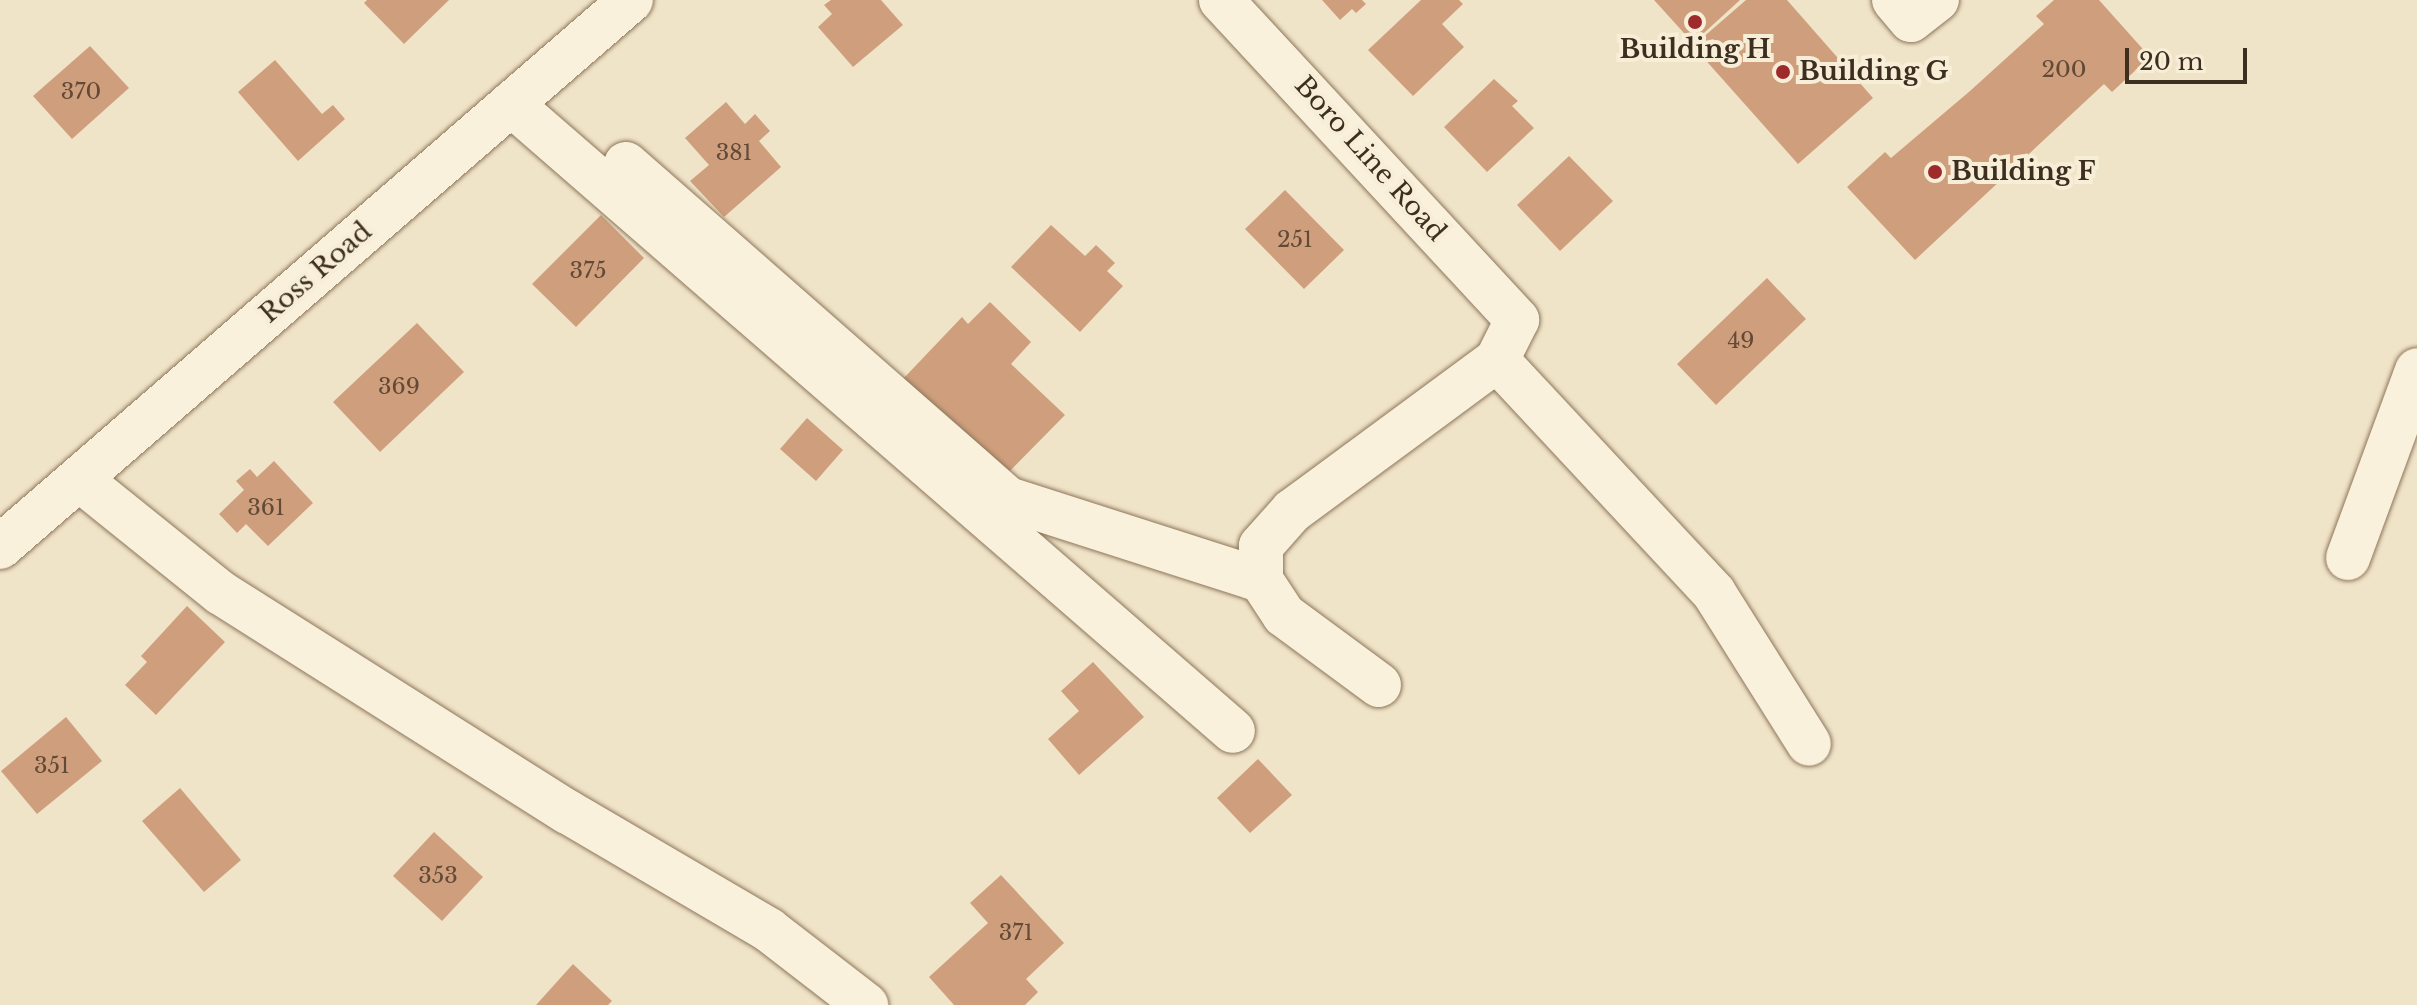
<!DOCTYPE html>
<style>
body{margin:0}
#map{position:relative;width:2417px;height:1005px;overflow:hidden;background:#f0e4c8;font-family:"Libre Baskerville",serif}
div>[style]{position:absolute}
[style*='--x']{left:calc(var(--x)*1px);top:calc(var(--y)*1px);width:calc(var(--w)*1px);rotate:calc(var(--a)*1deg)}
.building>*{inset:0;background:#cf9f7d}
.roads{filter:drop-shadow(0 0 2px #8d765c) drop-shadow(0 0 2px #8d765c)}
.minor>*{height:44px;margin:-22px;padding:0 22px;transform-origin:22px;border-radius:22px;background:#faf1dc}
.dots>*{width:22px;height:22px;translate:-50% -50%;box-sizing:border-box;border:4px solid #f7eed8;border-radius:50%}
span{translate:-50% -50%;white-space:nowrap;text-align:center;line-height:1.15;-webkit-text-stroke:8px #f7eed8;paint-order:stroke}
.number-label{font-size:22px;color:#624a37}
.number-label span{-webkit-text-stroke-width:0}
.poi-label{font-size:26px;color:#3d2e20;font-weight:700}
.left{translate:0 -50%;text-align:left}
.street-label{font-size:26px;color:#3d2e20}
.scale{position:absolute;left:2125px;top:48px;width:122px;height:36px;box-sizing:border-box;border:4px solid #3d2e20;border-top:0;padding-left:10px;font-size:24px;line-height:28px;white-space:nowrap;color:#3d2e20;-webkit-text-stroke:6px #f7eed8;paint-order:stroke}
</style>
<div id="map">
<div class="building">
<div style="clip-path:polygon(367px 0,449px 0,404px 44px,364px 3px)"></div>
<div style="clip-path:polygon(831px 0,881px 0,903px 25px,853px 67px,818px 27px,832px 14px,824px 5px)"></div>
<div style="clip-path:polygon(1322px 0,1362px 0,1366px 4px,1356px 13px,1352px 9px,1340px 20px)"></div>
<div style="clip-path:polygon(1421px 0,1459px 0,1463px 4px,1442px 24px,1464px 47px,1413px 96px,1368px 50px)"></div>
<div style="clip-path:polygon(1654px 0,1740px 0,1693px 43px)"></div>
<div style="clip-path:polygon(1746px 0,1787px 0,1873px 98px,1798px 164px,1693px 46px)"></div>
<div style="clip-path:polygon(2054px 0,2099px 0,2150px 57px,2112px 92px,2104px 84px,1915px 260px,1847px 187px,1885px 152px,1891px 158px,1970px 91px,2044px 24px,2036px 16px)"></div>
<div style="clip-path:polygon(90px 46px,129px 88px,72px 139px,33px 96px)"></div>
<div style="clip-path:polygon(275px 60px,322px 114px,333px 105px,345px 119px,298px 161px,238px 92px)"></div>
<div style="clip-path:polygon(1494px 79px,1518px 101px,1512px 106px,1534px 128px,1487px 172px,1444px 127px)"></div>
<div style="clip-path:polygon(726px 102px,745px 124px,755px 114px,770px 131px,759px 141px,781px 167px,724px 217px,690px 181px,709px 165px,685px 138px)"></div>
<div style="clip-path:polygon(1569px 156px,1613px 201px,1560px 251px,1517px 205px)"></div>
<div style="clip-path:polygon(1285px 190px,1344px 250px,1304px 289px,1245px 229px)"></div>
<div style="clip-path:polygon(601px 215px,644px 258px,576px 327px,532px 284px)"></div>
<div style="clip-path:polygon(1051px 225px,1085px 256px,1096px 245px,1115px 263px,1107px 271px,1123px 286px,1080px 332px,1011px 267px)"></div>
<div style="clip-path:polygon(1767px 278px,1806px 319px,1716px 405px,1677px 364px)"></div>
<div style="clip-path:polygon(990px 302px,1031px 342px,1011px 364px,1065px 415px,1004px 477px,902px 380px,962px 317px,968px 324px)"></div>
<div style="clip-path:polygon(417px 323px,464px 372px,380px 452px,333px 402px)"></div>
<div style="clip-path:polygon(807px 418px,843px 450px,816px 481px,780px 449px)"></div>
<div style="clip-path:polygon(274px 461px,313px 503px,268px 546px,246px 524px,237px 533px,219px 514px,244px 490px,236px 481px,250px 469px,257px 477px)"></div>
<div style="clip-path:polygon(187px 606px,225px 642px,156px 715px,125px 685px,147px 662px,141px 656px)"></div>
<div style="clip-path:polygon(1093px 662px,1144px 717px,1079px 775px,1048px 739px,1079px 711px,1061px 691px)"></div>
<div style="clip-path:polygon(66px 717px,102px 761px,37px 814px,1px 771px)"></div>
<div style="clip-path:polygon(1258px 759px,1292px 795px,1250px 833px,1217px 798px)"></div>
<div style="clip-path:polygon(180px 788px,241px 860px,204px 892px,142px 821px)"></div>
<div style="clip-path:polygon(434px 832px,483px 877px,442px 921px,393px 876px)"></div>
<div style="clip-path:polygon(1001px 875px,1064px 943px,1026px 979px,1038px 992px,1025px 1005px,954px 1005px,929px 977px,988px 923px,970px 903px)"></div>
<div style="clip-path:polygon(573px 964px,612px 1001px,608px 1005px,536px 1005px)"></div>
</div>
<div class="roads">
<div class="minor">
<div style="--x:1221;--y:0;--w:436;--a:47.2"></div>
<div style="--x:1517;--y:320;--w:45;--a:116.6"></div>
<div style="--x:1497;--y:360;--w:255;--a:143.6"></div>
<div style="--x:1292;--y:511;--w:47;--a:131.5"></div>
<div style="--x:1261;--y:546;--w:34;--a:90"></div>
<div style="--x:1261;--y:580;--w:42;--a:56.7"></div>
<div style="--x:1284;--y:615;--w:118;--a:36.4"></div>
<div style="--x:1894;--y:0;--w:26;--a:50"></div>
<div style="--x:1911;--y:20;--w:33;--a:-38"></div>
<div style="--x:511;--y:104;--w:956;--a:40.97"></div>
<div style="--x:626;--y:164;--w:508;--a:41.25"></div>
<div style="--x:1008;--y:499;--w:266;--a:17.8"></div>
<div style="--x:1497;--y:360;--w:318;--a:47"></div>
<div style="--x:1714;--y:593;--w:178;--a:57.8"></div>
<div style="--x:79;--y:479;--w:182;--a:38.8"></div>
<div style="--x:221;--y:593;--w:410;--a:32.3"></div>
<div style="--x:568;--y:812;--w:233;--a:30.4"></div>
<div style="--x:769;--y:930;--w:123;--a:37.7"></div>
<div style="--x:0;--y:547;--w:835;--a:-40.92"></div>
<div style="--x:2348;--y:558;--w:200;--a:-69.8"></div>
</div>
</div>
<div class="dots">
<div style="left:1695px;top:22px;background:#9e2a2b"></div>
<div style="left:1783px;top:72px;background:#9e2a2b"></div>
<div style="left:1935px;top:172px;background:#9e2a2b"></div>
</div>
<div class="number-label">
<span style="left:2064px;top:70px">200</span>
<span style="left:81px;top:92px">370</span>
<span style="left:734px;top:153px">381</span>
<span style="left:1295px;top:240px">251</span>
<span style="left:588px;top:271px">375</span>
<span style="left:1741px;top:341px">49</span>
<span style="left:399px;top:387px">369</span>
<span style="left:266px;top:508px">361</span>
<span style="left:52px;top:766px">351</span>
<span style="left:438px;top:876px">353</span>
<span style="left:1016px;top:933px">371</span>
</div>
<div class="poi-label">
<span style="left:1695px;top:50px">Building H</span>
<span class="left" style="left:1799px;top:72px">Building G</span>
<span class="left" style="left:1951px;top:172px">Building F</span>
</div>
<div class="street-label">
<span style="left:1370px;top:159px;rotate:48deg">Boro Line Road</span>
<span style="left:316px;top:273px;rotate:-41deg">Ross Road</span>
</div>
<div class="scale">20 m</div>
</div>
